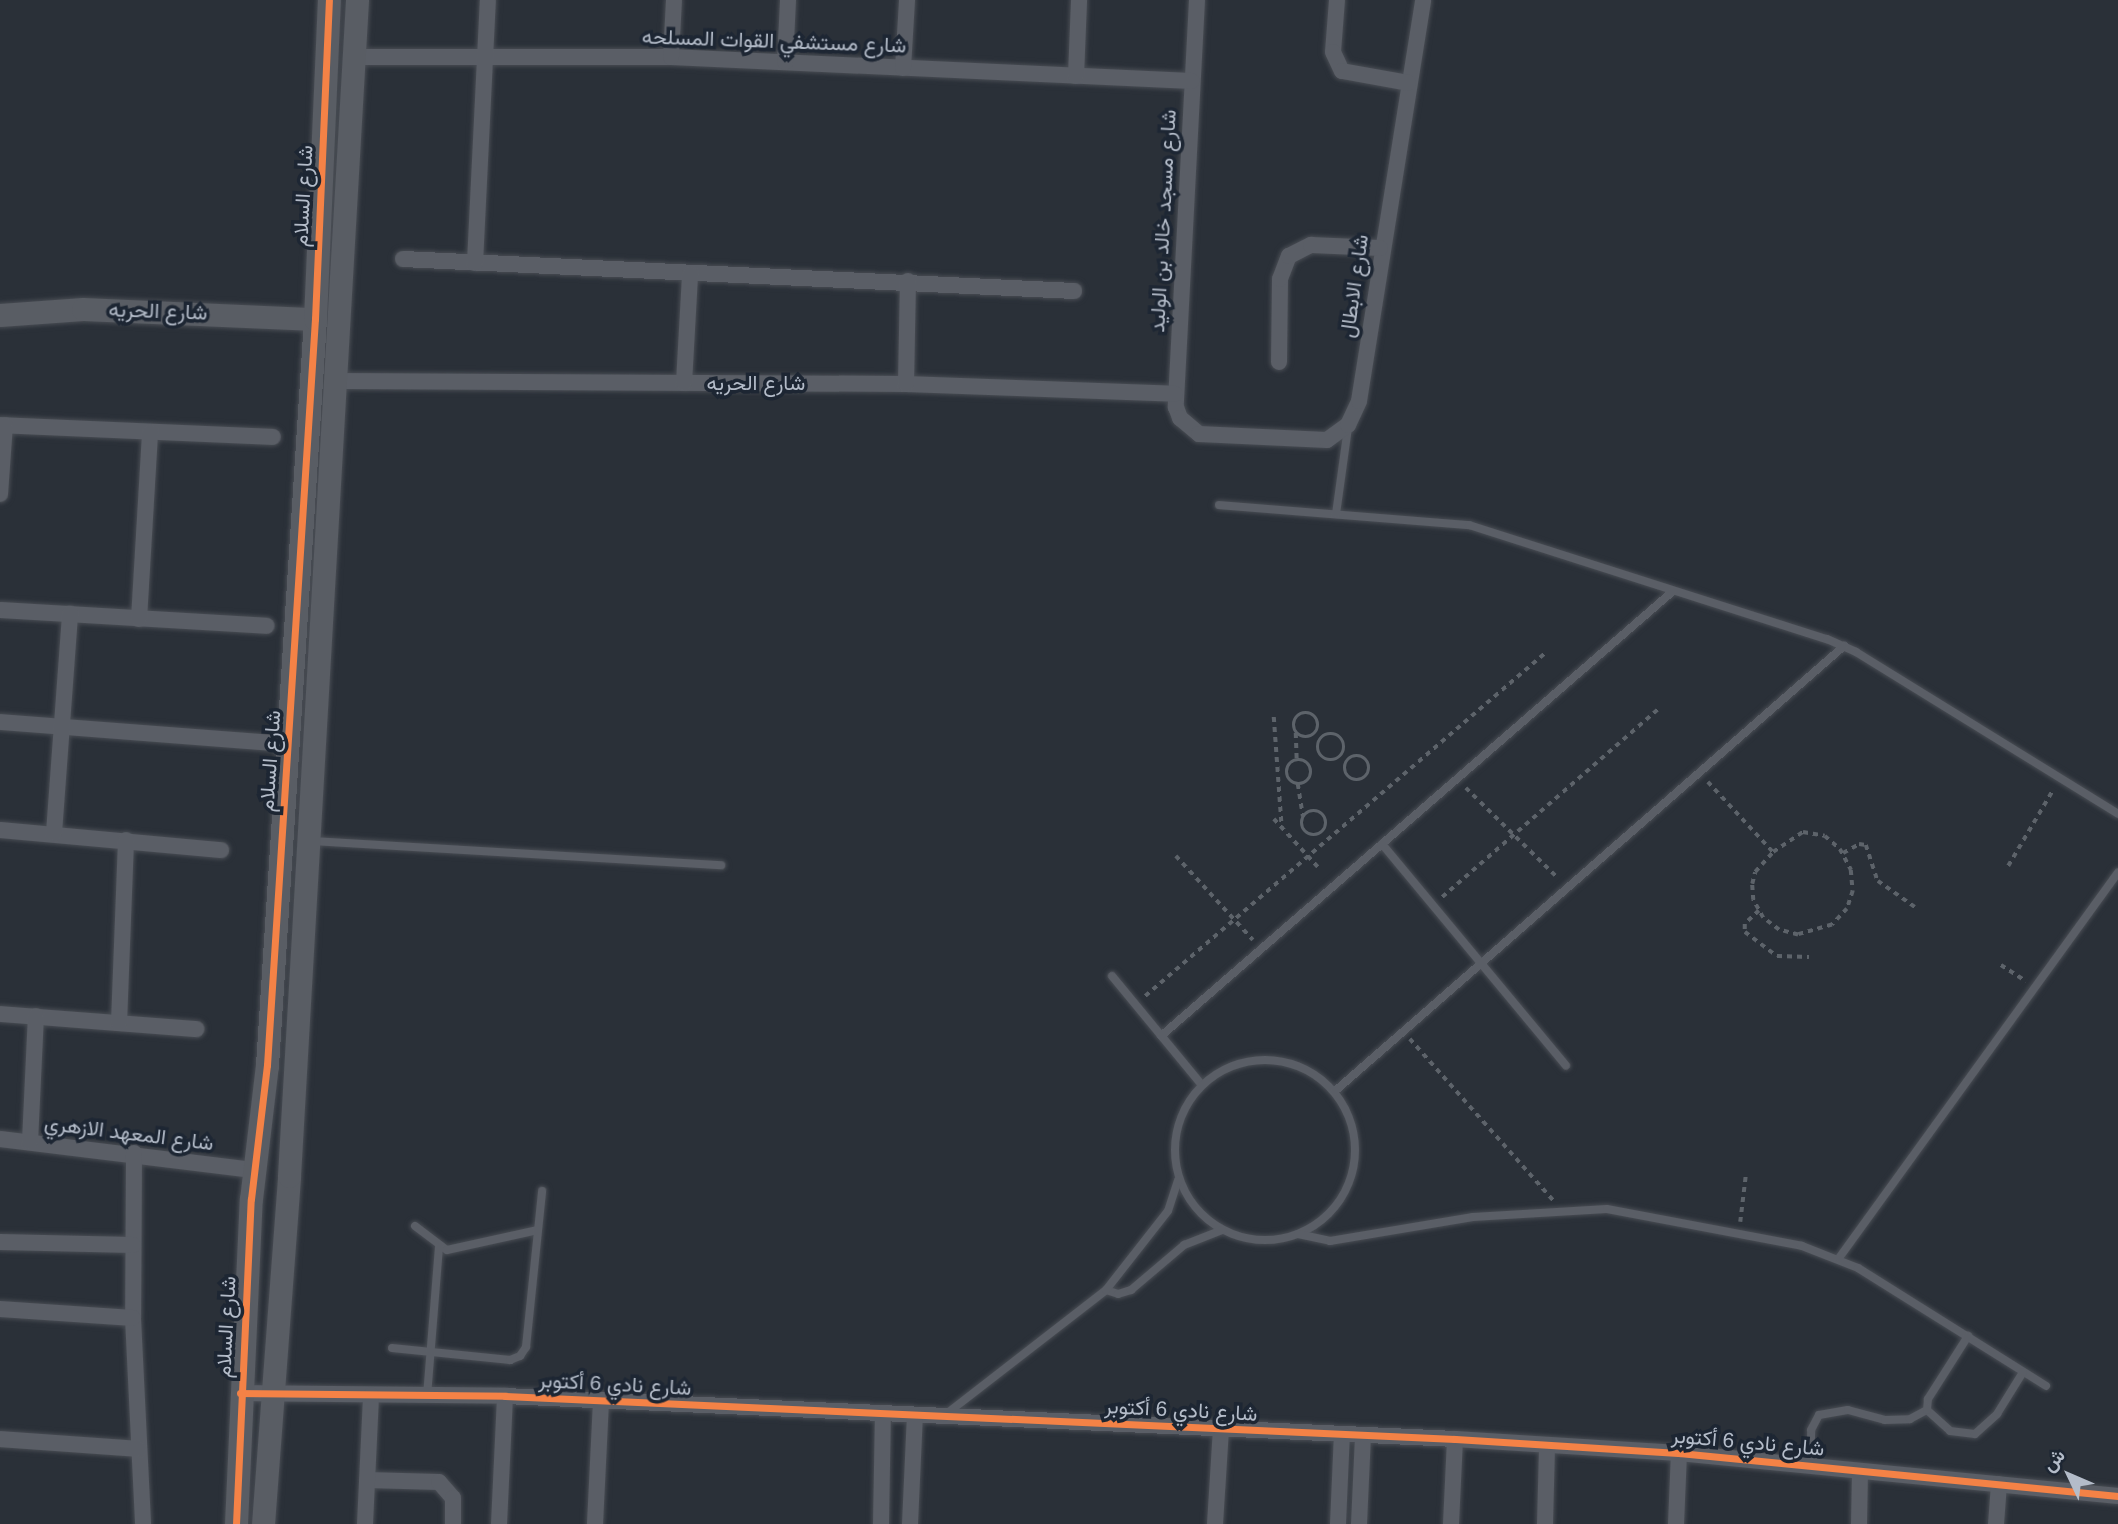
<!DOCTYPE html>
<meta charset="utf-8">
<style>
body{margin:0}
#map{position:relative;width:2118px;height:1524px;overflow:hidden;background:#2a3038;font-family:Helvetica,Vazirmatn,sans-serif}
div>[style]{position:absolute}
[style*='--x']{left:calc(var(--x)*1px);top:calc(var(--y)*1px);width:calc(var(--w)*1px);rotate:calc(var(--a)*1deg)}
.path>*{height:3.5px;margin-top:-1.75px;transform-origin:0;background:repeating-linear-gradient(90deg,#5d636a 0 5px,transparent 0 10px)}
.path>.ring{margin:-1.75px;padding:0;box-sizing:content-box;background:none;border:3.5px solid #5d636a;border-radius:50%}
.roads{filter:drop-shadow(0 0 2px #484c53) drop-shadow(0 0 2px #484c53)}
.lane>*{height:8px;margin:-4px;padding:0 4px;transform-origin:4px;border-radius:4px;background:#5a5e66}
.lane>.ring{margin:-4px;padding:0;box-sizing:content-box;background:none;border:8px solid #5a5e66;border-radius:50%}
.street>*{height:16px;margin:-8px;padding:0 8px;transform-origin:8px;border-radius:8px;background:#5a5e66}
.secondary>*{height:23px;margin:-11.5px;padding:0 11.5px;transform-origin:11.5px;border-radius:11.5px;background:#595d64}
.cycleway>*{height:7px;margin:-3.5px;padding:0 3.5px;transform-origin:3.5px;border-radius:3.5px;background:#f48246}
span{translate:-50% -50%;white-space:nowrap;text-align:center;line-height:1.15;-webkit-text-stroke:7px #1d2633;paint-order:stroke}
.street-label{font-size:21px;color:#b4bcc9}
.north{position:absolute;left:2034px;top:1440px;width:70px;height:70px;-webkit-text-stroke:5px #1d2633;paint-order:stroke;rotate:314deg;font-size:19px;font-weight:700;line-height:28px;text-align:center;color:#b4bcc9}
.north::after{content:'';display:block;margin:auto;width:24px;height:32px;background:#b4bcc9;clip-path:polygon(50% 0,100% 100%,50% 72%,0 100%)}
</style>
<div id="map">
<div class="path">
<div class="ring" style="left:1294px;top:713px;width:20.5px;height:20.5px"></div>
<div style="--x:1274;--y:717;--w:111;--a:85.9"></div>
<div style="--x:1296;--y:733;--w:27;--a:88"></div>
<div class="ring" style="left:1318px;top:734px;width:22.5px;height:22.5px"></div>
<div class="ring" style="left:1345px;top:756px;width:20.5px;height:20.5px"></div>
<div class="ring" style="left:1287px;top:760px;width:20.5px;height:20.5px"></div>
<div style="--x:1708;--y:782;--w:96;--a:47.1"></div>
<div style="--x:1298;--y:784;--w:33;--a:81"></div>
<div style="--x:1466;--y:788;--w:129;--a:44.4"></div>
<div class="ring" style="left:1302px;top:811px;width:20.5px;height:20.5px"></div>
<div style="--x:1274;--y:819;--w:65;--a:47.5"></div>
<div style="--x:1803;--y:832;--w:22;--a:10"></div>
<div style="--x:1825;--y:836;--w:20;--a:41"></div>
<div style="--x:1840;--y:849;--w:24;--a:62"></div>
<div style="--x:1851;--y:870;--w:21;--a:85"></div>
<div style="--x:1853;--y:891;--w:19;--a:108"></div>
<div style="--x:1847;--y:909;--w:22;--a:133"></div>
<div style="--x:1832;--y:925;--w:35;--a:164"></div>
<div style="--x:1798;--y:935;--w:20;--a:-165"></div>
<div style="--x:1779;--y:930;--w:20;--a:-143"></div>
<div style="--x:1763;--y:918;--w:21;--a:-119"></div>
<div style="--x:1753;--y:900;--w:16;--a:-94"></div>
<div style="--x:1752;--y:884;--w:12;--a:-76"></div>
<div style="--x:1755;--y:872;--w:27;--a:-48"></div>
<div style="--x:1773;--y:852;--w:36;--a:-34"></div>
<div style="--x:1843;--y:853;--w:18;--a:-29"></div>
<div style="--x:1859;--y:844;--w:7;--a:8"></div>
<div style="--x:1866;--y:845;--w:38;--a:72"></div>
<div style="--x:1878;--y:881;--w:45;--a:35.1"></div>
<div style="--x:1176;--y:856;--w:114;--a:47.5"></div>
<div style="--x:2008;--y:866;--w:88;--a:-59.4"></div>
<div style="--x:1442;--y:897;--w:286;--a:-41"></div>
<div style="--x:1759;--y:911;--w:19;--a:137"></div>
<div style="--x:1745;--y:924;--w:8;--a:90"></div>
<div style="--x:1745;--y:932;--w:40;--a:37"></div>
<div style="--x:1777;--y:956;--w:32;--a:2"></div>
<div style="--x:2001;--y:965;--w:30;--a:33"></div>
<div style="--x:1145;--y:996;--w:527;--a:-40.61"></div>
<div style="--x:1410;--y:1039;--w:217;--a:48.4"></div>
<div style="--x:1740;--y:1222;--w:50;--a:-83.2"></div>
</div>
<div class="roads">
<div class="lane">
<div style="--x:1219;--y:505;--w:251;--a:4.6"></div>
<div style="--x:1469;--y:525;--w:376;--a:17.7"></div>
<div style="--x:1827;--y:639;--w:32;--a:24"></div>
<div style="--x:1856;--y:652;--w:308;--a:31.7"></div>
<div style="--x:1336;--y:514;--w:87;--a:-82.1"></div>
<div style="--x:312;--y:841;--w:410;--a:3.4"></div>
<div style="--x:1382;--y:844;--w:288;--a:50.3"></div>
<div style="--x:1112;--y:976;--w:141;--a:50.5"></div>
<div style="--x:1161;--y:1036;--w:677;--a:-40.99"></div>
<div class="ring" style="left:1175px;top:1060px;width:172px;height:172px"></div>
<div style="--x:1334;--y:1092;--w:678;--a:-41.17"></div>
<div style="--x:415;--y:1226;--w:40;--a:37"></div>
<div style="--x:447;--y:1250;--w:93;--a:-12.4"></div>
<div style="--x:1298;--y:1234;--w:33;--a:12"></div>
<div style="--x:1330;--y:1241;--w:145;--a:-9.5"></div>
<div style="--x:1473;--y:1217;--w:134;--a:-3.4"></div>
<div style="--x:1607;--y:1209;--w:198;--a:10.7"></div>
<div style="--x:1802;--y:1246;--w:60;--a:21.4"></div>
<div style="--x:1858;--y:1268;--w:222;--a:32.1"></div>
<div style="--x:1839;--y:1258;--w:476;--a:-54.1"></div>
<div style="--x:1106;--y:1290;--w:13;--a:18"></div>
<div style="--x:1118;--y:1294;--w:14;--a:-17"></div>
<div style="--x:1131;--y:1290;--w:70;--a:-40.3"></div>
<div style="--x:1184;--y:1245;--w:41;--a:-21.5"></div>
<div style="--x:392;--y:1348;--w:119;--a:5.8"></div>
<div style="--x:510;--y:1360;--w:11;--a:-22"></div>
<div style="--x:520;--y:1356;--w:11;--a:-56"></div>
<div style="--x:526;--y:1347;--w:157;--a:-84.1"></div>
<div style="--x:427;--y:1396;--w:149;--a:-85.4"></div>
<div style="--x:1927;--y:1410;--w:31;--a:42"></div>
<div style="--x:1950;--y:1431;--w:25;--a:7"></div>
<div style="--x:1975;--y:1434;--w:30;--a:-42"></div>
<div style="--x:1997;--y:1414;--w:49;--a:-58.2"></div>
<div style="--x:945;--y:1415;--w:204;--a:-37.8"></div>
<div style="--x:1106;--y:1290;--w:100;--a:-51.9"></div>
<div style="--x:1168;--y:1211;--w:33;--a:-72"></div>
<div style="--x:1810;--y:1466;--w:36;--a:-88"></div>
<div style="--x:1811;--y:1430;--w:17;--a:-62"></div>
<div style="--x:1819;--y:1415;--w:29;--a:-10"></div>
<div style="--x:1848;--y:1410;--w:38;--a:15"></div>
<div style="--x:1885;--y:1420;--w:25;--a:-2"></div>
<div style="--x:1910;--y:1419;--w:19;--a:-28"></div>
<div style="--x:1927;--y:1410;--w:11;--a:-85"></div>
<div style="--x:1928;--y:1399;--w:75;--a:-57.6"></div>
</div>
<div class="street">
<div style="--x:1197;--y:0;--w:408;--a:93"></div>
<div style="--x:1176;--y:407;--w:12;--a:70"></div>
<div style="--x:1180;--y:418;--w:25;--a:40"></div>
<div style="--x:1199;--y:434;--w:128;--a:2.7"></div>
<div style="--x:1327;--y:440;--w:26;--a:-36"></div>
<div style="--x:1348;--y:425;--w:26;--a:-65"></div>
<div style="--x:1359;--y:401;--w:406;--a:-80.9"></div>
<div style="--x:1337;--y:0;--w:52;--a:94.4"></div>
<div style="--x:1333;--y:52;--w:21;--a:65"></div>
<div style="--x:1342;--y:71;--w:67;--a:10.3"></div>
<div style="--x:355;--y:57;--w:316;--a:0"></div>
<div style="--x:671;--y:57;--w:521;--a:2.64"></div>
<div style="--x:671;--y:57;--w:57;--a:-87"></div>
<div style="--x:785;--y:62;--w:62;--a:-87.2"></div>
<div style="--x:903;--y:68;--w:68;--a:-86.6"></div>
<div style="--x:1076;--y:76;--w:76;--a:-87.7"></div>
<div style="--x:403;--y:259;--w:672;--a:2.73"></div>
<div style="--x:475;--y:263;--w:263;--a:-87.2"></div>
<div style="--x:1279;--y:362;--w:83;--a:-89.3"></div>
<div style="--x:1280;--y:279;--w:25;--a:-69"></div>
<div style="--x:1289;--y:256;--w:25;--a:-27"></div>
<div style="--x:1311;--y:245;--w:69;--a:2.5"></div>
<div style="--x:337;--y:381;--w:569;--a:0.3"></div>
<div style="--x:906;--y:384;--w:269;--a:2.1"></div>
<div style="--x:684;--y:383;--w:109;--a:-86.8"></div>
<div style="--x:906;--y:384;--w:103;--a:-88.9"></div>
<div style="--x:0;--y:425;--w:273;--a:2.5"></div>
<div style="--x:0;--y:494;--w:69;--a:-85.9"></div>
<div style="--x:0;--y:610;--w:267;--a:3.4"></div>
<div style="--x:139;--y:619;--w:187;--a:-86.6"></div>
<div style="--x:0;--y:722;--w:289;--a:4.4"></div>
<div style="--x:0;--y:830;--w:222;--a:5.2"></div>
<div style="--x:54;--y:833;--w:220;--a:-85.8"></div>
<div style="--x:0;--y:1014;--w:197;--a:4.4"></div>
<div style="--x:119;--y:1023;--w:183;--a:-87.8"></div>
<div style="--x:0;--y:1139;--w:255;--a:7"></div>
<div style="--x:30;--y:1142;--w:126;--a:-87.3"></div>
<div style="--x:134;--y:1153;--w:165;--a:90.3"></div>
<div style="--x:133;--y:1318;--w:206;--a:87.2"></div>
<div style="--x:0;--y:1242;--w:133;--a:1.3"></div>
<div style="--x:0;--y:1309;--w:133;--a:3.9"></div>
<div style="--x:240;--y:1393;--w:265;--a:0.6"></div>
<div style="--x:505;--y:1396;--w:951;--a:2.59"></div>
<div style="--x:1455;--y:1439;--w:224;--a:3.6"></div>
<div style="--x:1679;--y:1453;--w:441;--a:5.6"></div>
<div style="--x:0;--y:1439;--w:139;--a:4.1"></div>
<div style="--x:367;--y:1480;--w:72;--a:1.6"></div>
<div style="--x:439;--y:1482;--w:21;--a:49"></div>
<div style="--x:453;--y:1498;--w:26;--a:90"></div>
<div style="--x:365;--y:1524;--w:129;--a:-87.3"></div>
<div style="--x:499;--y:1524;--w:128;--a:-87.3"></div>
<div style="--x:595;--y:1524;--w:123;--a:-87.2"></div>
<div style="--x:881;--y:1524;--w:111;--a:-89"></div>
<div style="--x:910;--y:1524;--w:109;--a:-87.4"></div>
<div style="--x:1215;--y:1524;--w:95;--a:-86.4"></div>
<div style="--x:1338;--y:1524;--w:90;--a:-87.5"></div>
<div style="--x:1359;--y:1524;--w:89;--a:-87.4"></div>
<div style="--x:1451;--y:1524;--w:85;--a:-87.3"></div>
<div style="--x:1545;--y:1524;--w:79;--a:-88.5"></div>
<div style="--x:1676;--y:1524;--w:71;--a:-87.6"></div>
<div style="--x:1859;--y:1524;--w:53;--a:-88.9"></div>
<div style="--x:1996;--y:1524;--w:40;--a:-85.7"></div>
</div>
<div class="secondary">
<div style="--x:0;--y:315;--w:83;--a:-4.1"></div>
<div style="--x:83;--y:309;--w:232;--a:2.5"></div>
<div style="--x:236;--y:1524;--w:325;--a:-87.4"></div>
<div style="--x:251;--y:1199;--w:135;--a:-83.2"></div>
<div style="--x:267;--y:1065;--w:748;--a:-86.32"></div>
<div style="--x:315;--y:319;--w:319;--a:-87.5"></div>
<div style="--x:263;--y:1524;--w:349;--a:-85.7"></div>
<div style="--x:289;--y:1176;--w:1178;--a:-86.69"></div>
</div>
</div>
<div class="cycleway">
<div style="--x:240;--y:1393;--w:265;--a:0.6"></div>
<div style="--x:505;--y:1396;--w:951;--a:2.59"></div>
<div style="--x:1455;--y:1439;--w:224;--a:3.6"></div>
<div style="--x:1679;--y:1453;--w:441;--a:5.6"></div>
<div style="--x:236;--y:1524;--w:325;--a:-87.4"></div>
<div style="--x:251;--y:1199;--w:135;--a:-83.2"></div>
<div style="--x:267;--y:1065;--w:748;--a:-86.32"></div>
<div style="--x:315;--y:319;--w:319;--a:-87.5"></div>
</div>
<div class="street-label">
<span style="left:774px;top:41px;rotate:2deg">شارع مستشفي القوات المسلحه</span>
<span style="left:303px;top:196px;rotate:-87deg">شارع السلام</span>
<span style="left:1163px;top:221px;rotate:-87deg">شارع مسجد خالد بن الوليد</span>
<span style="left:1354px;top:286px;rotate:-82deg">شارع الابطال</span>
<span style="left:158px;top:311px;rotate:2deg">شارع الحريه</span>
<span style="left:756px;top:383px">شارع الحريه</span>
<span style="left:270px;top:761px;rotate:-86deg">شارع السلام</span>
<span style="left:129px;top:1133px;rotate:7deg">شارع المعهد الازهري</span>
<span style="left:226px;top:1327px;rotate:-87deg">شارع السلام</span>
<span style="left:615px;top:1384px;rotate:3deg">شارع نادي 6 أكتوبر</span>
<span style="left:1181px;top:1410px;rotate:3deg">شارع نادي 6 أكتوبر</span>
<span style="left:1748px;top:1442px;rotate:5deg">شارع نادي 6 أكتوبر</span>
</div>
<div class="north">ش</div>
</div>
